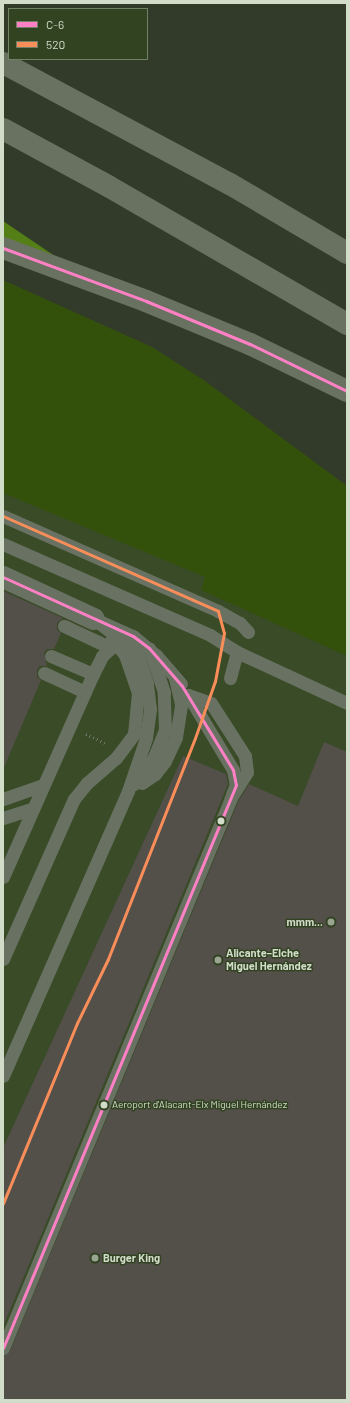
<!DOCTYPE html>
<meta charset="utf-8">
<style>
body{margin:0}
#map{position:relative;width:350px;height:1403px;overflow:hidden;background:#323b2a;font-family:Barlow,sans-serif}
div>[style]{position:absolute}
[style*='--x']{left:calc(var(--x)*1px);top:calc(var(--y)*1px);width:calc(var(--w)*1px);rotate:calc(var(--a)*1deg)}
.built>*{inset:0;background:#394b27}
.green>*{inset:0;background:#34510c}
.forest>*{inset:0;background:#547f17}
.building>*{inset:0;background:#534f49}
.path>*{height:2.5px;margin-top:-1.25px;transform-origin:0;background:repeating-linear-gradient(90deg,#71776b 0 1px,transparent 0 4px)}
.lane>*{height:13px;margin:-6.5px;padding:0 6.5px;transform-origin:6.5px;border-radius:6.5px;background:#697262}
.street>*{height:22px;margin:-11px;padding:0 11px;transform-origin:11px;border-radius:11px;background:#697262}
.highway>*{height:22px;margin:-11px;padding:0 11px;transform-origin:11px;border-radius:11px;background:#697161}
.lane-bridge>*{height:13px;margin:-6.5px;padding:0 6.5px;transform-origin:6.5px;border-radius:6.5px;background:#697262}
.bus-1>*{height:3px;margin:-1.5px;padding:0 1.5px;transform-origin:1.5px;border-radius:1.5px;background:#ff80c5}
.bus-2>*{height:3px;margin:-1.5px;padding:0 1.5px;transform-origin:1.5px;border-radius:1.5px;background:#fa8e5a}
.dots>*{width:11px;height:11px;translate:-50% -50%;box-sizing:border-box;border:2px solid #324322;border-radius:50%}
span{translate:-50% -50%;white-space:nowrap;text-align:center;line-height:1.15;-webkit-text-stroke:3px #324322;paint-order:stroke}
.bus-label{font-size:10px;color:#d1dcc9}
.left{translate:0 -50%;text-align:left}
.poi-label{font-size:11px;color:#d1dcc9;font-weight:700}
.right{translate:-100% -50%;text-align:right}
.frame{position:absolute;inset:0;border:4px solid #d1dcc9;pointer-events:none}
.legend{position:absolute;left:8px;top:8px;width:140px;height:52px;box-sizing:border-box;background:#324322;border:1px solid #728065;margin:0;padding:5px 7px;list-style:none;font-size:12px;color:#d1dcc9}
.legend li{display:flex;align-items:center;gap:8px;height:20px}
.legend b{width:20px;border:1px solid #728065}
</style>
<div id="map">
<div class="built">
<div style="clip-path:polygon(3px 491px,206px 577px,202px 590px,347px 656px,347px 1400px,3px 1400px)"></div>
</div>
<div class="green">
<div style="clip-path:polygon(3px 280px,152px 347px,205px 381px,347px 486px,347px 656px,201px 590px,205px 577px,3px 493px)"></div>
</div>
<div class="forest">
<div style="clip-path:polygon(3px 221px,71px 267px,3px 238px)"></div>
</div>
<div class="building">
<div style="clip-path:polygon(3px 591px,63px 618px,57px 623px,57px 630px,61px 633px,54px 649px,47px 649px,44px 653px,47px 666px,40px 666px,37px 670px,37px 677px,41px 680px,3px 770px)"></div>
<div style="clip-path:polygon(324px 742px,347px 752px,347px 1400px,3px 1400px,3px 1356px,10px 1351px,238px 802px,249px 784px,298px 806px)"></div>
<div style="clip-path:polygon(183px 756px,226px 774px,228px 784px,3px 1327px,3px 1148px)"></div>
</div>
<div class="path">
<div style="--x:86;--y:734;--w:21;--a:25"></div>
</div>
<div class="lane">
<div style="--x:3;--y:516;--w:235;--a:23.8"></div>
<div style="--x:218;--y:611;--w:25;--a:29"></div>
<div style="--x:240;--y:623;--w:12;--a:48"></div>
<div style="--x:3;--y:544;--w:226;--a:23.7"></div>
<div style="--x:210;--y:635;--w:32;--a:32"></div>
<div style="--x:237;--y:652;--w:121;--a:24.9"></div>
<div style="--x:101;--y:622;--w:35;--a:24"></div>
<div style="--x:51;--y:656;--w:46;--a:23.2"></div>
<div style="--x:44;--y:673;--w:45;--a:24.9"></div>
<div style="--x:230;--y:678;--w:27;--a:-75"></div>
<div style="--x:3;--y:799;--w:42;--a:-19.3"></div>
<div style="--x:3;--y:818;--w:32;--a:-18"></div>
<div style="--x:3;--y:877;--w:222;--a:-66.1"></div>
<div style="--x:93;--y:674;--w:20;--a:-63"></div>
<div style="--x:102;--y:656;--w:12;--a:-42"></div>
<div style="--x:111;--y:648;--w:52;--a:-154.9"></div>
<div style="--x:3;--y:1348;--w:595;--a:-67.48"></div>
</div>
<div class="street">
<div style="--x:3;--y:577;--w:100;--a:24.8"></div>
</div>
<div class="highway">
<div style="--x:3;--y:63;--w:257;--a:28.1"></div>
<div style="--x:230;--y:184;--w:136;--a:30.5"></div>
<div style="--x:3;--y:129;--w:119;--a:28.5"></div>
<div style="--x:108;--y:186;--w:276;--a:30"></div>
<div style="--x:3;--y:248;--w:153;--a:20.3"></div>
<div style="--x:146;--y:301;--w:113;--a:22.5"></div>
<div style="--x:250;--y:344;--w:108;--a:25.9"></div>
</div>
<div class="lane-bridge">
<div style="--x:133;--y:636;--w:30;--a:40"></div>
<div style="--x:156;--y:655;--w:38;--a:49"></div>
<div style="--x:188;--y:695;--w:24;--a:19"></div>
<div style="--x:211;--y:703;--w:63;--a:57.3"></div>
<div style="--x:245;--y:756;--w:16;--a:83"></div>
<div style="--x:247;--y:772;--w:31;--a:122"></div>
<div style="--x:188;--y:695;--w:87;--a:59"></div>
<div style="--x:233;--y:770;--w:15;--a:79"></div>
<div style="--x:236;--y:785;--w:10;--a:114"></div>
<div style="--x:142;--y:783;--w:16;--a:-35"></div>
<div style="--x:155;--y:774;--w:16;--a:-52"></div>
<div style="--x:165;--y:761;--w:26;--a:-65"></div>
<div style="--x:176;--y:737;--w:33;--a:-81"></div>
<div style="--x:181;--y:704;--w:27;--a:-103"></div>
<div style="--x:134;--y:784;--w:34;--a:-53"></div>
<div style="--x:154;--y:757;--w:29;--a:-68"></div>
<div style="--x:165;--y:730;--w:38;--a:-92"></div>
<div style="--x:164;--y:692;--w:46;--a:-108.8"></div>
<div style="--x:3;--y:959;--w:175;--a:-66.1"></div>
<div style="--x:74;--y:799;--w:21;--a:-51"></div>
<div style="--x:87;--y:783;--w:38;--a:-41"></div>
<div style="--x:116;--y:758;--w:30;--a:-53"></div>
<div style="--x:134;--y:734;--w:41;--a:-84.4"></div>
<div style="--x:138;--y:693;--w:40;--a:-108.9"></div>
<div style="--x:125;--y:655;--w:21;--a:-129"></div>
<div style="--x:3;--y:1076;--w:311;--a:-66.3"></div>
<div style="--x:128;--y:791;--w:56;--a:-71.2"></div>
<div style="--x:146;--y:738;--w:29;--a:-82"></div>
<div style="--x:150;--y:709;--w:26;--a:-97"></div>
<div style="--x:147;--y:683;--w:28;--a:-108"></div>
<div style="--x:138;--y:656;--w:11;--a:-128"></div>
<div style="--x:131;--y:647;--w:46;--a:-142.9"></div>
</div>
<div class="bus-1">
<div style="--x:3;--y:248;--w:153;--a:20.3"></div>
<div style="--x:146;--y:301;--w:113;--a:22.5"></div>
<div style="--x:250;--y:344;--w:108;--a:25.9"></div>
<div style="--x:3;--y:577;--w:143;--a:24.4"></div>
<div style="--x:133;--y:636;--w:20;--a:37"></div>
<div style="--x:149;--y:648;--w:50;--a:49"></div>
<div style="--x:182;--y:686;--w:98;--a:58.7"></div>
<div style="--x:233;--y:770;--w:15;--a:79"></div>
<div style="--x:236;--y:785;--w:609;--a:112.48"></div>
</div>
<div class="bus-2">
<div style="--x:3;--y:516;--w:235;--a:23.8"></div>
<div style="--x:218;--y:611;--w:23;--a:75"></div>
<div style="--x:224;--y:633;--w:49;--a:100.6"></div>
<div style="--x:215;--y:681;--w:60;--a:109.3"></div>
<div style="--x:195;--y:738;--w:238;--a:111.5"></div>
<div style="--x:108;--y:959;--w:71;--a:115.8"></div>
<div style="--x:77;--y:1023;--w:195;--a:112.3"></div>
</div>
<div class="dots">
<div style="left:221px;top:821px;background:#d1dcc9"></div>
<div style="left:331px;top:922px;background:#99a491"></div>
<div style="left:218px;top:960px;background:#99a491"></div>
<div style="left:104px;top:1105px;background:#d1dcc9"></div>
<div style="left:95px;top:1258px;background:#99a491"></div>
</div>
<div class="bus-label">
<span class="left" style="left:112px;top:1105px">Aeroport d'Alacant-Elx Miguel Hernández</span>
</div>
<div class="poi-label">
<span class="right" style="left:323px;top:922px">mmm...</span>
<span class="left" style="left:226px;top:960px">Alicante–Elche<br>Miguel Hernández</span>
<span class="left" style="left:103px;top:1258px">Burger King</span>
</div>
<div class="frame"></div>
<ul class="legend">
<li><b style="height:5px;background:#ff80c5"></b>C-6</li>
<li><b style="height:5px;background:#fa8e5a"></b>520</li>
</ul>
</div>
